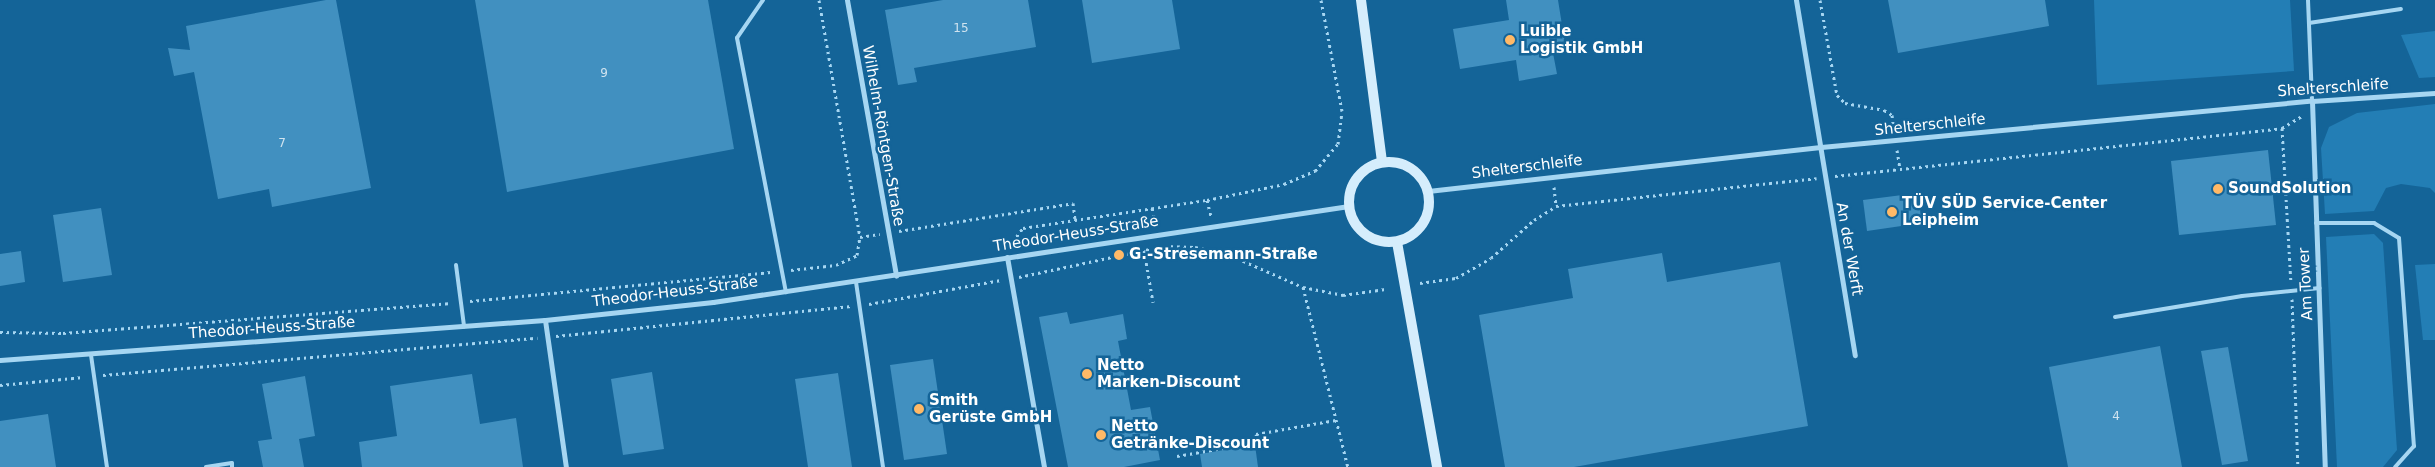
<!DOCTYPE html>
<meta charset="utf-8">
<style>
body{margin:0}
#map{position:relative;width:2435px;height:467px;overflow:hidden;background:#146498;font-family:"DejaVu Sans",sans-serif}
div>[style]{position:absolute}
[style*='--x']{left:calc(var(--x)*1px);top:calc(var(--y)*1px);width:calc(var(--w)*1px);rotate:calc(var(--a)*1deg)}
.green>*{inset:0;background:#237eb5}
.building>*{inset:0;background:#4190c0}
.path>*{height:3px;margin-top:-1.5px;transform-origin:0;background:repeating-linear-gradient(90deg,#a6d6f2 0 2.5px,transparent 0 6.5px)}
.service>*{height:4px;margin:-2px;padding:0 2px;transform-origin:2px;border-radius:2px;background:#a6d6f2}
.minor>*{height:5px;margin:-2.5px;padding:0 2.5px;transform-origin:2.5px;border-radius:2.5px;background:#a6d6f2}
.secondary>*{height:10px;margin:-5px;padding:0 5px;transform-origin:5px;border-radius:5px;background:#d5edfc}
.secondary>.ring{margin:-5px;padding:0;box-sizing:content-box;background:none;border:10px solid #d5edfc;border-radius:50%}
.dots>*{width:14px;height:14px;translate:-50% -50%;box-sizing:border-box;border:2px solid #146498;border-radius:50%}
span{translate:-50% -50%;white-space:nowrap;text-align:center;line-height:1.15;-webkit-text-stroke:5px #146498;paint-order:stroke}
.number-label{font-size:12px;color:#d0e3ef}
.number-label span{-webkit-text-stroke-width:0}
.poi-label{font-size:15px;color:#fff;font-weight:700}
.left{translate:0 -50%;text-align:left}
.street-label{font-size:15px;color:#fff}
</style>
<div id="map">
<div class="green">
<div style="clip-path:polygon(2094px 0,2290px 0,2294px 71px,2097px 85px)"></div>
<div style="clip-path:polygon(2435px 31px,2435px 77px,2419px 78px,2401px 35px)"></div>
<div style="clip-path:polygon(2435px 104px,2435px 193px,2430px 188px,2401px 184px,2386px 188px,2374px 211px,2325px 214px,2321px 148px,2329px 127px,2357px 113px)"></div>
<div style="clip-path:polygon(2374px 234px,2383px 243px,2397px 450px,2383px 467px,2337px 467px,2326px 237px)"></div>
<div style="clip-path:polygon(2435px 264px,2435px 340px,2423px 340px,2415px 265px)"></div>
</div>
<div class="building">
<div style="clip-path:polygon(326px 0,336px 0,371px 188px,272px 207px,269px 189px,218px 199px,194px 72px,174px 76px,168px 48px,190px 50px,186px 26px)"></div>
<div style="clip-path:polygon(475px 0,708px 0,734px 149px,507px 192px)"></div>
<div style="clip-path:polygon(943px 0,1028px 0,1036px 47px,914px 68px,917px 82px,898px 85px,885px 10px)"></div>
<div style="clip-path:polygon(1082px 0,1172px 0,1180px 49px,1092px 63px)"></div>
<div style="clip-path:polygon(1506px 0,1558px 0,1566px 50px,1553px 53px,1557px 74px,1519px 81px,1516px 60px,1460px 69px,1453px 29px,1509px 20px)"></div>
<div style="clip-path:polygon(1888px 0,2045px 0,2049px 26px,1898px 53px)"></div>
<div style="clip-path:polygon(2268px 150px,2276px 225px,2179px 235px,2171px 161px)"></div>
<div style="clip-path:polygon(1918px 193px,1922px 223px,1867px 231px,1863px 200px)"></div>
<div style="clip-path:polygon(101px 208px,112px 275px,63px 282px,53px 215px)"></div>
<div style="clip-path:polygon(21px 251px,25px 282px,0 286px,0 254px)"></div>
<div style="clip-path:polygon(1662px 253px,1667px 282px,1780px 262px,1808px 426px,1574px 467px,1505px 467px,1479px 315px,1573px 298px,1568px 269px)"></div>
<div style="clip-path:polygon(1067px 312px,1070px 324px,1123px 314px,1127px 339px,1118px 341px,1131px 410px,1150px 407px,1160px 460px,1124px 467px,1068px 467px,1039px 317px)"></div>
<div style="clip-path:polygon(2160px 346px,2182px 467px,2068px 467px,2049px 367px)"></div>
<div style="clip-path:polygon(2228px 347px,2248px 461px,2222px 465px,2201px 351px)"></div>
<div style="clip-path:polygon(933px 359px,947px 454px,904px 460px,890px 365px)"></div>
<div style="clip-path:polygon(652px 372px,664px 449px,623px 455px,611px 379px)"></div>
<div style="clip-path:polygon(838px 373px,852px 467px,808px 467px,795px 379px)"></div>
<div style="clip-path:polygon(472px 374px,480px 424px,516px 418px,523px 467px,362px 467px,359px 442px,397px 436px,390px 386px)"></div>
<div style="clip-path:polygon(305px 376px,315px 436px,299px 439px,304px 467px,263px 467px,258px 441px,272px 439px,262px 384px)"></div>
<div style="clip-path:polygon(48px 414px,56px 467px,0 467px,0 421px)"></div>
<div style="clip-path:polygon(1255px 445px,1258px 467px,1202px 467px,1200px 454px)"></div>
</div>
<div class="path">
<div style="--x:819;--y:0;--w:241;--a:80.2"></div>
<div style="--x:1820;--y:0;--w:97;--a:79.9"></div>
<div style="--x:1837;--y:95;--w:11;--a:45"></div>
<div style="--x:1845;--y:103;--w:40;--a:10"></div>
<div style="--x:1884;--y:110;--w:9;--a:32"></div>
<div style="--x:1892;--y:115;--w:16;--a:83"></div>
<div style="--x:2282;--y:128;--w:154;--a:86.7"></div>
<div style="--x:1897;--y:150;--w:19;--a:81"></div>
<div style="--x:1835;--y:176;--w:450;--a:-6.1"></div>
<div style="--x:2282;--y:128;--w:23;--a:-31"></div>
<div style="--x:1554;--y:187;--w:19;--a:84"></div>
<div style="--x:1207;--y:200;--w:16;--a:76"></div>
<div style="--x:1152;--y:208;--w:18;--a:77"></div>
<div style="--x:899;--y:231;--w:176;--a:-9.1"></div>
<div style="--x:1073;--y:203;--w:16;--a:83"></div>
<div style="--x:1164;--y:246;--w:31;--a:2"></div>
<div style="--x:1195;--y:247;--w:31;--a:11"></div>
<div style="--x:1225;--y:253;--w:85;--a:23.6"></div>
<div style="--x:1303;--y:287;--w:186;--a:76"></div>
<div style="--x:1009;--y:247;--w:24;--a:-54"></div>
<div style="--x:1023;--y:228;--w:186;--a:-8.7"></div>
<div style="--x:1207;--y:200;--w:79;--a:-11.7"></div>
<div style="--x:1284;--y:184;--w:34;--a:-23"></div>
<div style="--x:1315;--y:171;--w:35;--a:-50"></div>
<div style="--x:1338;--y:144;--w:33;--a:-83"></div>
<div style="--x:1342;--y:111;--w:113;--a:-100.7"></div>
<div style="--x:1144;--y:250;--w:53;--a:80.2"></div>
<div style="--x:791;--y:270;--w:45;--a:-6.3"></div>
<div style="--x:836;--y:265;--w:23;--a:-25"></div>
<div style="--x:857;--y:255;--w:18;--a:-81"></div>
<div style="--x:860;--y:237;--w:20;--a:-9"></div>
<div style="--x:1019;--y:277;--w:134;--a:-12.1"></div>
<div style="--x:1420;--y:283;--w:36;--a:-8"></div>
<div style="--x:1456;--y:278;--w:40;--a:-29.7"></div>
<div style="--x:1491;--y:258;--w:57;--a:-41.5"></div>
<div style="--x:1534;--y:220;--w:26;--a:-32"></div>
<div style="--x:1556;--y:206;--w:262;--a:-6.1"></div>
<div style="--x:1303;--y:287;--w:41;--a:11.3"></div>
<div style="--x:1343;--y:295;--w:43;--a:-7.9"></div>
<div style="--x:2292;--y:299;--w:168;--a:88"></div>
<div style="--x:470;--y:301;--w:304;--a:-5.5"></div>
<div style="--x:869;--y:304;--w:134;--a:-10.3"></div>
<div style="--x:0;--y:332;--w:63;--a:0.9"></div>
<div style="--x:63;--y:333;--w:390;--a:-4.4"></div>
<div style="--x:556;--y:336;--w:297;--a:-5.8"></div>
<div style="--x:103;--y:375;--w:436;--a:-4.9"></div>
<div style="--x:0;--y:385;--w:84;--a:-5.4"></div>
<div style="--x:1177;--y:456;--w:82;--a:-9.8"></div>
<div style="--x:1258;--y:442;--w:8;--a:-104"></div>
<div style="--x:1256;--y:434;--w:81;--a:-9.9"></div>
</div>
<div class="service">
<div style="--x:763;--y:0;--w:46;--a:124.4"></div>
<div style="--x:737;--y:38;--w:259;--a:79.1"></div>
<div style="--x:2308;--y:0;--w:101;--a:87.7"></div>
<div style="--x:2309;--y:23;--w:93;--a:-8.7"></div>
<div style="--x:2316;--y:223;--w:58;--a:0"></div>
<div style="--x:2374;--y:223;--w:29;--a:31"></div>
<div style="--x:2399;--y:238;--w:209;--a:85.9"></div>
<div style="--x:2414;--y:446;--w:28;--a:132"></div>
<div style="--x:456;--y:265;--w:62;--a:82.5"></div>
<div style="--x:856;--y:282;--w:187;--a:81.7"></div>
<div style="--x:2115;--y:317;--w:129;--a:-9.4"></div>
<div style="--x:2242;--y:296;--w:78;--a:-5.9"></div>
<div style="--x:91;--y:355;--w:113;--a:81.9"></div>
<div style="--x:206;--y:467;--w:26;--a:-9"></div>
<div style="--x:232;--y:463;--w:4;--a:90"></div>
</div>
<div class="minor">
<div style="--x:847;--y:0;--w:280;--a:79.9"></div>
<div style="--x:1796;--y:0;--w:360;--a:80.6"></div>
<div style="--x:2312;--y:101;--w:366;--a:88"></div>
<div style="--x:1428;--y:191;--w:395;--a:-6.4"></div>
<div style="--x:1821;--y:147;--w:493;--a:-5.4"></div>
<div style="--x:2312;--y:101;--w:123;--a:-3.7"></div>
<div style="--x:1007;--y:257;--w:213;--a:80"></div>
<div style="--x:545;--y:320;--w:148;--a:81.9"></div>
<div style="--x:0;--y:360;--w:546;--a:-4.2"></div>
<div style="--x:545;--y:320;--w:169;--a:-6.1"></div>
<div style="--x:713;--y:302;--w:643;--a:-8.58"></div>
</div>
<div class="secondary">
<div style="--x:1361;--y:0;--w:163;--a:82.6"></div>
<div class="ring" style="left:1349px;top:162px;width:70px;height:70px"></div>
<div style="--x:1397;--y:242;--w:229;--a:79.9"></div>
</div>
<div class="dots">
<div style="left:1510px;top:40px;background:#ffb967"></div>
<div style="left:2218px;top:189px;background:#ffb967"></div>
<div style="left:1892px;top:212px;background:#ffb967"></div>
<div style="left:1119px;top:255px;background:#ffb967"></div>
<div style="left:1087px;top:374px;background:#ffb967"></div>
<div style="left:919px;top:409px;background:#ffb967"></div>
<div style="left:1101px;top:435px;background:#ffb967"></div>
</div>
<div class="number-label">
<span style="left:961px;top:29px">15</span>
<span style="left:604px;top:74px">9</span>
<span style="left:282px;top:144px">7</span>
<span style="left:2116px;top:417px">4</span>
</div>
<div class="poi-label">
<span class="left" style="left:1520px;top:40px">Luible<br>Logistik GmbH</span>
<span class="left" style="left:2228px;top:189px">SoundSolution</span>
<span class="left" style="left:1902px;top:212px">TÜV SÜD Service-Center<br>Leipheim</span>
<span class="left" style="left:1129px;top:255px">G.-Stresemann-Straße</span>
<span class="left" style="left:1097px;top:374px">Netto<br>Marken-Discount</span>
<span class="left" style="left:929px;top:409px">Smith<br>Gerüste GmbH</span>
<span class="left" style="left:1111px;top:435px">Netto<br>Getränke-Discount</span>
</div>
<div class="street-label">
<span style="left:2333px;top:88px;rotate:-4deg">Shelterschleife</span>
<span style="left:1930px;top:125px;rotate:-6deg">Shelterschleife</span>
<span style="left:883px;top:136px;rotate:80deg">Wilhelm-Röntgen-Straße</span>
<span style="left:1527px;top:167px;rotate:-7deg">Shelterschleife</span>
<span style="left:1076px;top:234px;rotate:-9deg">Theodor-Heuss-Straße</span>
<span style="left:1849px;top:249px;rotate:80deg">An der Werft</span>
<span style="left:2306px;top:284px;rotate:-93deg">Am Tower</span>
<span style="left:675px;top:292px;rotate:-7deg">Theodor-Heuss-Straße</span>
<span style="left:272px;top:328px;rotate:-4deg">Theodor-Heuss-Straße</span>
</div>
</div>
